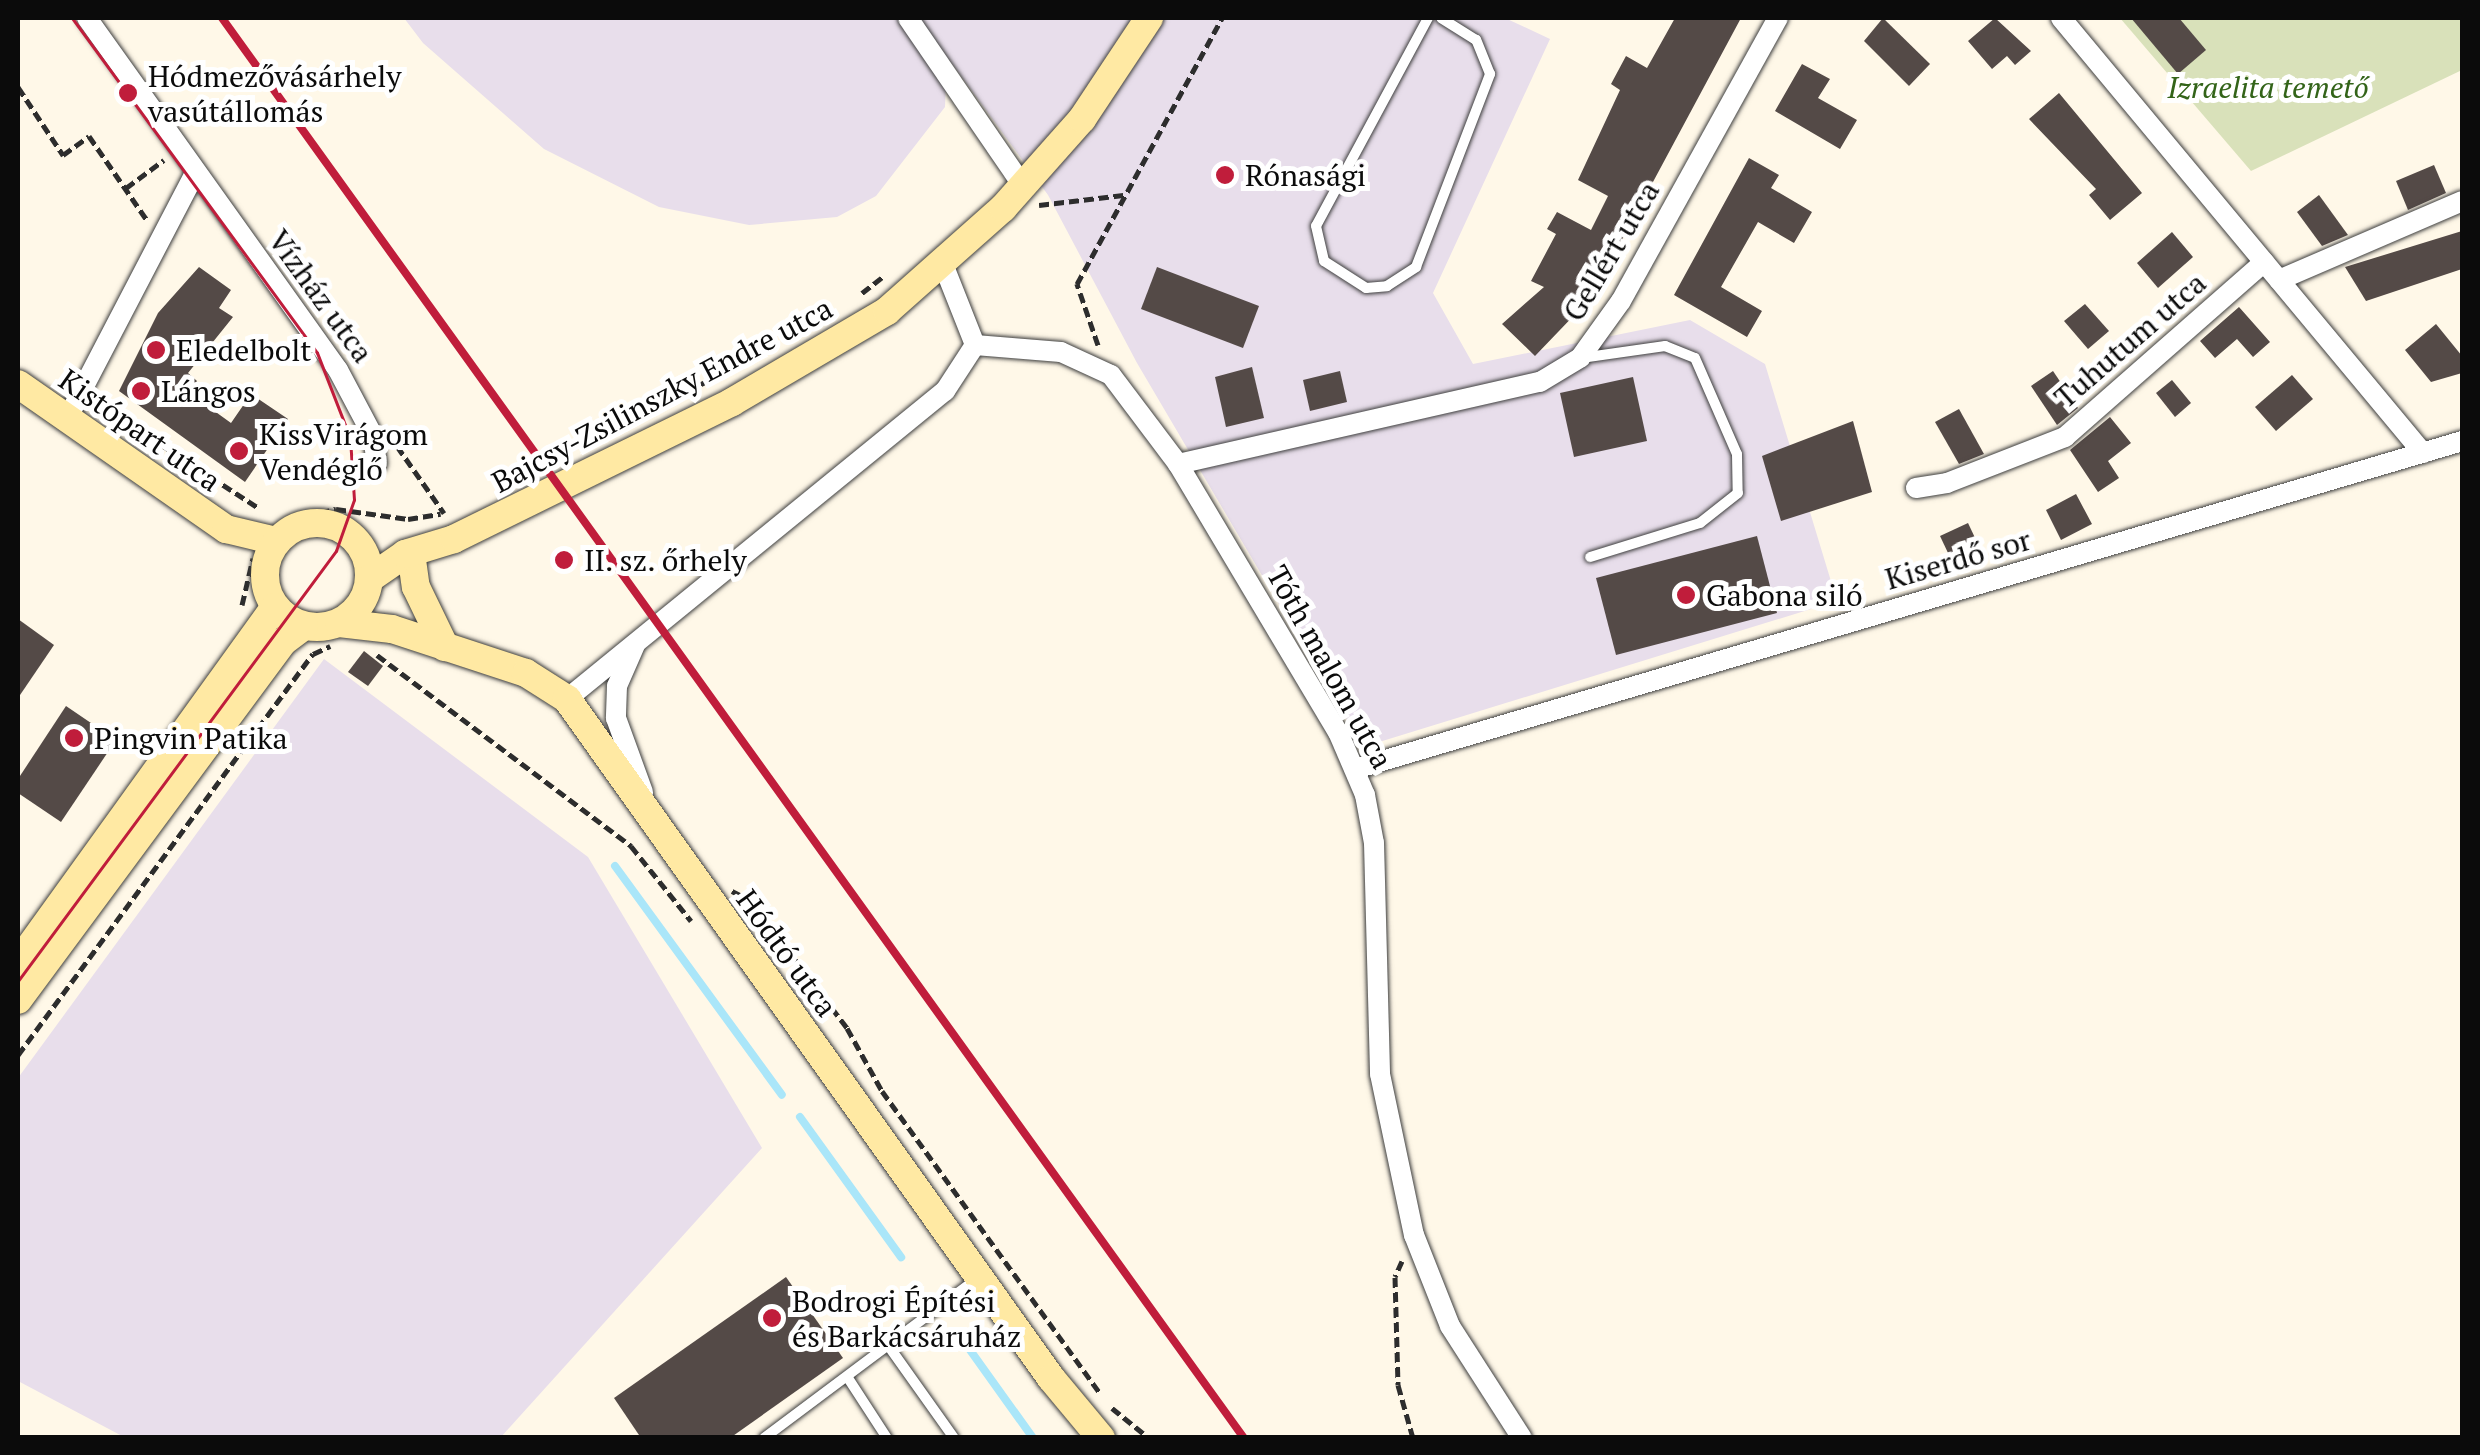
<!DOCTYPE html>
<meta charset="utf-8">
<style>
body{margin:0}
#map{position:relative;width:2480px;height:1455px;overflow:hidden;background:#fff8e8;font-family:"PT Serif",serif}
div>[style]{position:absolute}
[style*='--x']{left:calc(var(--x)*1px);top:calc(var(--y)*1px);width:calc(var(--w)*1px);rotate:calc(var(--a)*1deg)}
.industrial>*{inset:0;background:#e8deeb}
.cemetery>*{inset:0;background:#d9e1ba}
.stream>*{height:8px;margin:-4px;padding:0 4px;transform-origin:4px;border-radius:4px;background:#aae6f9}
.building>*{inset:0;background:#544a47}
.path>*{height:5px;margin-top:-2.5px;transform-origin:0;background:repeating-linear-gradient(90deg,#2d2d2d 0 10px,transparent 0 15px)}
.roads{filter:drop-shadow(0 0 2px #3e3e3e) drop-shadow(0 0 2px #3e3e3e)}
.lane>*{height:10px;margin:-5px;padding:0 5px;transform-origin:5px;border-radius:5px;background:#fff}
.street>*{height:20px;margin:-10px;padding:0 10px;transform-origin:10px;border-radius:10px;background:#fff}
.secondary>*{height:28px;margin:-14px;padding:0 14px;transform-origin:14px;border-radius:14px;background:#ffe9a3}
.secondary>.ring{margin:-14px;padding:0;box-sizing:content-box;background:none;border:28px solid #ffe9a3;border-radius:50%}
.tram>*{height:2.5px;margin:-1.25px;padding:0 1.25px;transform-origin:1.25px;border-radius:1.25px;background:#c01d3b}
.rail>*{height:8px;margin:-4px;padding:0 4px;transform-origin:4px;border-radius:4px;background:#c01d3b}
.dots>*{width:28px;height:28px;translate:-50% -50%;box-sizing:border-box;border:5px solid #fff;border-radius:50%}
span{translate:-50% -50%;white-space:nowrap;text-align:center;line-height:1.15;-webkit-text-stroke:10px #fff;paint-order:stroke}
.poi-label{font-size:30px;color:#0b0b0b}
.left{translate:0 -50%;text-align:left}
.park-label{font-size:30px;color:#336419;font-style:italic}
.street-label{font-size:30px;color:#0b0b0b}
.frame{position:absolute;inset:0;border:20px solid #0b0b0b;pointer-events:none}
</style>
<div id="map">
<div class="industrial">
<div style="clip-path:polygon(404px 18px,1505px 18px,1550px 39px,1433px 293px,1473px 364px,1690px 320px,1765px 364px,1837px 601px,1363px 747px,1137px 363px,1048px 195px,947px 57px,945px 107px,876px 196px,837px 217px,749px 225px,659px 207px,544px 149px,423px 43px)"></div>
<div style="clip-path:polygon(324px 659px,588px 857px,762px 1148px,501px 1437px,124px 1437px,18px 1381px,18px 1078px)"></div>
</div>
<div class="cemetery">
<div style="clip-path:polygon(2120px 18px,2462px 18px,2462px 70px,2251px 171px)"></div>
</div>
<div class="stream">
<div style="--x:615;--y:866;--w:283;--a:53.9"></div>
<div style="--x:800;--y:1117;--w:173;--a:54.2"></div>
<div style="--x:960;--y:1336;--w:125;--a:54.4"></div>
</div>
<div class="building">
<div style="clip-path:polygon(1675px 18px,1741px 18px,1610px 262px,1582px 307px,1535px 356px,1502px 324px,1544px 287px,1531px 281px,1556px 234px,1547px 229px,1557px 212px,1591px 230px,1608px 196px,1578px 180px,1620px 90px,1611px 84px,1626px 56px,1647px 68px)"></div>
<div style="clip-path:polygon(1883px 18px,1930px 64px,1909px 86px,1864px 41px)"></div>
<div style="clip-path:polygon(1995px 18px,2031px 51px,2015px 65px,2007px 56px,1992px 69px,1968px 41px)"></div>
<div style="clip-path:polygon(2131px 18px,2179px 18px,2206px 50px,2178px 74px)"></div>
<div style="clip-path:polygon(1802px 64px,1830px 79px,1818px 98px,1857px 120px,1840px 149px,1775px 111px)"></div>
<div style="clip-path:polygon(2059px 93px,2142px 193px,2110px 220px,2089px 195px,2096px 189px,2029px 119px)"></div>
<div style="clip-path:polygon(1749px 158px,1779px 175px,1771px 188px,1812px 212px,1794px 243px,1758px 222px,1721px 287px,1762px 311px,1747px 337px,1674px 295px)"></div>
<div style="clip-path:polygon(2434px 165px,2446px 193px,2408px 210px,2396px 181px)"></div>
<div style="clip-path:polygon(2319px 195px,2348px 235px,2322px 246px,2297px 212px)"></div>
<div style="clip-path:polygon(2462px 231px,2462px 269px,2366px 301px,2345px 267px)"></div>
<div style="clip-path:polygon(2172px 232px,2193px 257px,2158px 288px,2137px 263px)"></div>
<div style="clip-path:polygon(199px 267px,231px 290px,219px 308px,233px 317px,188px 373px,197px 381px,188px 392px,231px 423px,251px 394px,288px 419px,245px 482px,119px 391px,158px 313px)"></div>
<div style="clip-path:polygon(1157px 267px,1259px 306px,1243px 348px,1141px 309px)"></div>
<div style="clip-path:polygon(2085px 304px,2109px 331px,2088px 349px,2064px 321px)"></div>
<div style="clip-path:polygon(2239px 307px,2270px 342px,2253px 357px,2237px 339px,2215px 358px,2200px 341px)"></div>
<div style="clip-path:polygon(2436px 324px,2462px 356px,2462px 373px,2431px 382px,2405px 350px)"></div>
<div style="clip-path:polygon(1252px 367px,1264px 418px,1226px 427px,1215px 377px)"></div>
<div style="clip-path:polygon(1340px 371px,1347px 402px,1310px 411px,1303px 380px)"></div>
<div style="clip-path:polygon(2053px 371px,2078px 408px,2057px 425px,2031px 386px)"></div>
<div style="clip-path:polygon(2292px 375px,2313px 399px,2276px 431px,2255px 407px)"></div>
<div style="clip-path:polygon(1633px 377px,1647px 441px,1574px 457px,1560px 393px)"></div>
<div style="clip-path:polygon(2172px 380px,2191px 403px,2175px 417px,2156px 393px)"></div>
<div style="clip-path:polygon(1959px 409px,1984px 454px,1959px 464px,1935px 422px)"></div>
<div style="clip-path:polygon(2110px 417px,2131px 443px,2108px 461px,2119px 478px,2098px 492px,2070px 450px)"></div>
<div style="clip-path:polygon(1853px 421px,1872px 492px,1781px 521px,1762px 456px)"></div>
<div style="clip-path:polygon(2076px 494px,2092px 524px,2061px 540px,2046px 510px)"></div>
<div style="clip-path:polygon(1968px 523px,1985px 559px,1957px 572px,1940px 536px)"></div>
<div style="clip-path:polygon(1757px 536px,1777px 613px,1616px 655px,1596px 578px)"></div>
<div style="clip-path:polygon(18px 619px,54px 645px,18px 698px)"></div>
<div style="clip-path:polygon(364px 651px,383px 666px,368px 686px,348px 672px)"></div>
<div style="clip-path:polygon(66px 706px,116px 740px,61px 822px,18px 793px,18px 779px)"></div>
<div style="clip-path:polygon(786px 1277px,843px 1358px,730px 1438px,641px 1438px,614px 1398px)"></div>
</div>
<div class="path">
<div style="--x:18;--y:87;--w:82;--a:56.5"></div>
<div style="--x:63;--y:155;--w:32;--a:-36"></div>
<div style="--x:89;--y:136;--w:102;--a:55.4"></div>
<div style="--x:126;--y:188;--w:47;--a:-36.4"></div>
<div style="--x:1039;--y:205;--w:85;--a:-6.8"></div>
<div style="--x:862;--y:293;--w:29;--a:-38"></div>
<div style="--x:1098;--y:345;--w:65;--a:-109"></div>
<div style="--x:1077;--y:284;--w:303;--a:-61.4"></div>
<div style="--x:97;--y:403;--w:194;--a:33"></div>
<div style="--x:634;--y:418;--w:124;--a:-26.8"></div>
<div style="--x:397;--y:446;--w:82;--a:55"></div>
<div style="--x:290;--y:519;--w:47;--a:-12.3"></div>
<div style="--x:336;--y:509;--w:73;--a:7.9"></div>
<div style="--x:408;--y:519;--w:33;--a:-9"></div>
<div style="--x:242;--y:605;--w:48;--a:-76.8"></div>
<div style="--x:377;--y:655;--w:318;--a:36.9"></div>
<div style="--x:631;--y:846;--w:96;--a:51.3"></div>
<div style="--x:732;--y:891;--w:20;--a:27"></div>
<div style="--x:750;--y:900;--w:161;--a:52.8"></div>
<div style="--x:847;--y:1028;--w:72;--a:60.9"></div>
<div style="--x:882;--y:1091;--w:371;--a:54.2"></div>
<div style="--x:18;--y:1055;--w:498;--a:-53.7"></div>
<div style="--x:313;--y:654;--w:19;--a:-25"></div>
<div style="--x:1402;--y:1261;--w:17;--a:114"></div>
<div style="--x:1395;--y:1277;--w:108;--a:88.4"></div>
<div style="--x:1398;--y:1385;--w:55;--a:74.2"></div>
<div style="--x:1112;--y:1408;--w:48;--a:39"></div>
</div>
<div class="roads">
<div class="lane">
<div style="--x:1428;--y:18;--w:236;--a:118.3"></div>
<div style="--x:1316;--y:226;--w:36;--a:77"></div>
<div style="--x:1324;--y:261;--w:50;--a:32.7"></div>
<div style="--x:1366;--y:288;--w:21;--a:-5"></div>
<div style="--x:1387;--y:286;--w:35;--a:-33"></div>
<div style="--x:1416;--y:267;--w:207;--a:-69"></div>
<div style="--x:1490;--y:74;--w:37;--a:-112"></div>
<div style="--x:1476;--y:40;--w:41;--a:-147.8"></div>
<div style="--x:1581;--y:358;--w:85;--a:-8.1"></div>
<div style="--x:1665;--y:346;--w:32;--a:22"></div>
<div style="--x:1695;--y:358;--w:105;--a:66.4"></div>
<div style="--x:1737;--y:454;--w:39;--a:89"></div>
<div style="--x:1738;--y:493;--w:48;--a:141.7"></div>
<div style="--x:1700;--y:523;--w:115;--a:162.8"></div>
<div style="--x:890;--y:1348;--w:110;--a:54.6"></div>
<div style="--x:848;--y:1378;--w:72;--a:57"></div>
<div style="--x:764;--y:1438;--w:269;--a:-36.8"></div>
</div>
<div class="street">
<div style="--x:87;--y:18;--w:432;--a:54.5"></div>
<div style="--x:338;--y:370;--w:75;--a:62.1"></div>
<div style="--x:373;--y:436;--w:28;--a:82"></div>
<div style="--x:908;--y:18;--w:204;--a:55.6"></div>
<div style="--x:2061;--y:18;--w:566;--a:50.23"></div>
<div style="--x:943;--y:264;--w:87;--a:68.4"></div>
<div style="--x:2279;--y:280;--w:199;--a:-23.3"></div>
<div style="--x:975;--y:345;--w:86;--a:4.7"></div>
<div style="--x:1061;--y:352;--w:55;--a:24.7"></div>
<div style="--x:1111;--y:375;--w:111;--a:53"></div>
<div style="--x:1178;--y:464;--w:312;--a:59.2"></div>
<div style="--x:1338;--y:732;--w:69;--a:66.8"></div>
<div style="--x:1365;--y:795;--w:49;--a:79.4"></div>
<div style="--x:1374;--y:843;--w:231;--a:88.5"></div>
<div style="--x:1380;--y:1074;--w:165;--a:78.1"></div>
<div style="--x:1414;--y:1235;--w:98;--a:68.4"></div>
<div style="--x:1450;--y:1326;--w:133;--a:57.3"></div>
<div style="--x:67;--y:419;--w:277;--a:-62.5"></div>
<div style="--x:1178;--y:464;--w:371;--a:-12.8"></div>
<div style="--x:1540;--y:382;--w:47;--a:-31"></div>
<div style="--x:1580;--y:358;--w:70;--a:-54.3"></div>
<div style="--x:1621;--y:301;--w:324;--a:-61"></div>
<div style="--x:1916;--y:488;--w:31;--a:-9"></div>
<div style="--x:1947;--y:483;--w:127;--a:-21.3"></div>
<div style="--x:2065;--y:437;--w:265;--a:-41.3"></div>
<div style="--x:635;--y:645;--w:45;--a:113.7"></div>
<div style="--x:617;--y:686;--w:32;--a:92"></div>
<div style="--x:616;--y:718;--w:79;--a:70"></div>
<div style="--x:567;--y:699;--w:488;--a:-39.2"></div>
<div style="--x:945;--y:391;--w:55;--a:-56.9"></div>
<div style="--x:1355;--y:769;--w:1155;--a:-16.5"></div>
</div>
<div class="secondary">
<div style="--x:18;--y:384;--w:254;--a:34.9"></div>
<div style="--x:226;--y:529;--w:51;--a:13.5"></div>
<div class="ring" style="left:265px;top:523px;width:76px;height:76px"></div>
<div style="--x:411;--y:553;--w:34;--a:82"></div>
<div style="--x:416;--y:587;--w:67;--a:64.2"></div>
<div style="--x:369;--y:579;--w:44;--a:-34.8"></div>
<div style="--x:405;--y:554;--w:51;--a:-17"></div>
<div style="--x:454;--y:539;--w:310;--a:-26.2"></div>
<div style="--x:732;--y:402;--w:180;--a:-30.4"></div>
<div style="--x:887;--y:311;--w:155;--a:-41.6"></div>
<div style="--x:1003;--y:208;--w:119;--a:-48.4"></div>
<div style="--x:1082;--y:119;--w:121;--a:-56.4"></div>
<div style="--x:339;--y:623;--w:53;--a:6.5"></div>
<div style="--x:392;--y:629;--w:141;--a:18.2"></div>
<div style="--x:526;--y:673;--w:49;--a:32.4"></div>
<div style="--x:567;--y:699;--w:834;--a:54.52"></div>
<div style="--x:1051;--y:1378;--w:78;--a:50.2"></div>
<div style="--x:18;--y:963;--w:439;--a:-54.2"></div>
<div style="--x:18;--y:1000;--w:447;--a:-53.5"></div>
<div style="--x:284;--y:641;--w:25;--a:-37"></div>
</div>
</div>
<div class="tram">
<div style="--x:18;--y:981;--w:535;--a:-53.52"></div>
<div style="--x:336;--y:551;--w:54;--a:-70.6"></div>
<div style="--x:354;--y:500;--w:62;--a:-93.7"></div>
<div style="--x:350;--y:438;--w:91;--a:-111.2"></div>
<div style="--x:317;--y:353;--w:415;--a:-126.2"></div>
</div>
<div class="rail">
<div style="--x:222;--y:18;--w:1750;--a:54.26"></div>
</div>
<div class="dots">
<div style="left:128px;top:93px;background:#c01d3b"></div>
<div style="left:1225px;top:175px;background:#c01d3b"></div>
<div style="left:156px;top:350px;background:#c01d3b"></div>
<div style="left:141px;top:391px;background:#c01d3b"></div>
<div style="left:239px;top:451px;background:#c01d3b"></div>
<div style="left:564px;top:560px;background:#c01d3b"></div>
<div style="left:1686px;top:595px;background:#c01d3b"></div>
<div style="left:74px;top:738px;background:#c01d3b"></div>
<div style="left:772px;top:1318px;background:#c01d3b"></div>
</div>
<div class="poi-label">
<span class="left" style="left:148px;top:93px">Hódmezővásárhely<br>vasútállomás</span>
<span class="left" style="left:1245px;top:175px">Rónasági</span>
<span class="left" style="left:176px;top:350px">Eledelbolt</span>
<span class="left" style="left:161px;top:391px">Lángos</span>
<span class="left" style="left:259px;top:451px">KissVirágom<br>Vendéglő</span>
<span class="left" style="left:584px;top:560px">II. sz. őrhely</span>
<span class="left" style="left:1706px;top:595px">Gabona siló</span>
<span class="left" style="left:94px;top:738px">Pingvin Patika</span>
<span class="left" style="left:792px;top:1318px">Bodrogi Építési<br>és Barkácsáruház</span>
</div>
<div class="park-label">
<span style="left:2268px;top:87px">Izraelita temető</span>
</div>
<div class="street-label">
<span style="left:1611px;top:251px;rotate:-59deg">Gellért utca</span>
<span style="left:321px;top:296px;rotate:54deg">Vízház utca</span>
<span style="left:2130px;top:340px;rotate:-41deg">Tuhutum utca</span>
<span style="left:662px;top:395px;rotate:-28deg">Bajcsy-Zsilinszky Endre utca</span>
<span style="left:140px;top:430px;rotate:35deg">Kistópart utca</span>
<span style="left:1958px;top:559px;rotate:-16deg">Kiserdő sor</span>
<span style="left:1330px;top:667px;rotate:61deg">Tóth malom utca</span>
<span style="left:787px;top:953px;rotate:54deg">Hódtó utca</span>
</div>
<div class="frame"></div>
</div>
